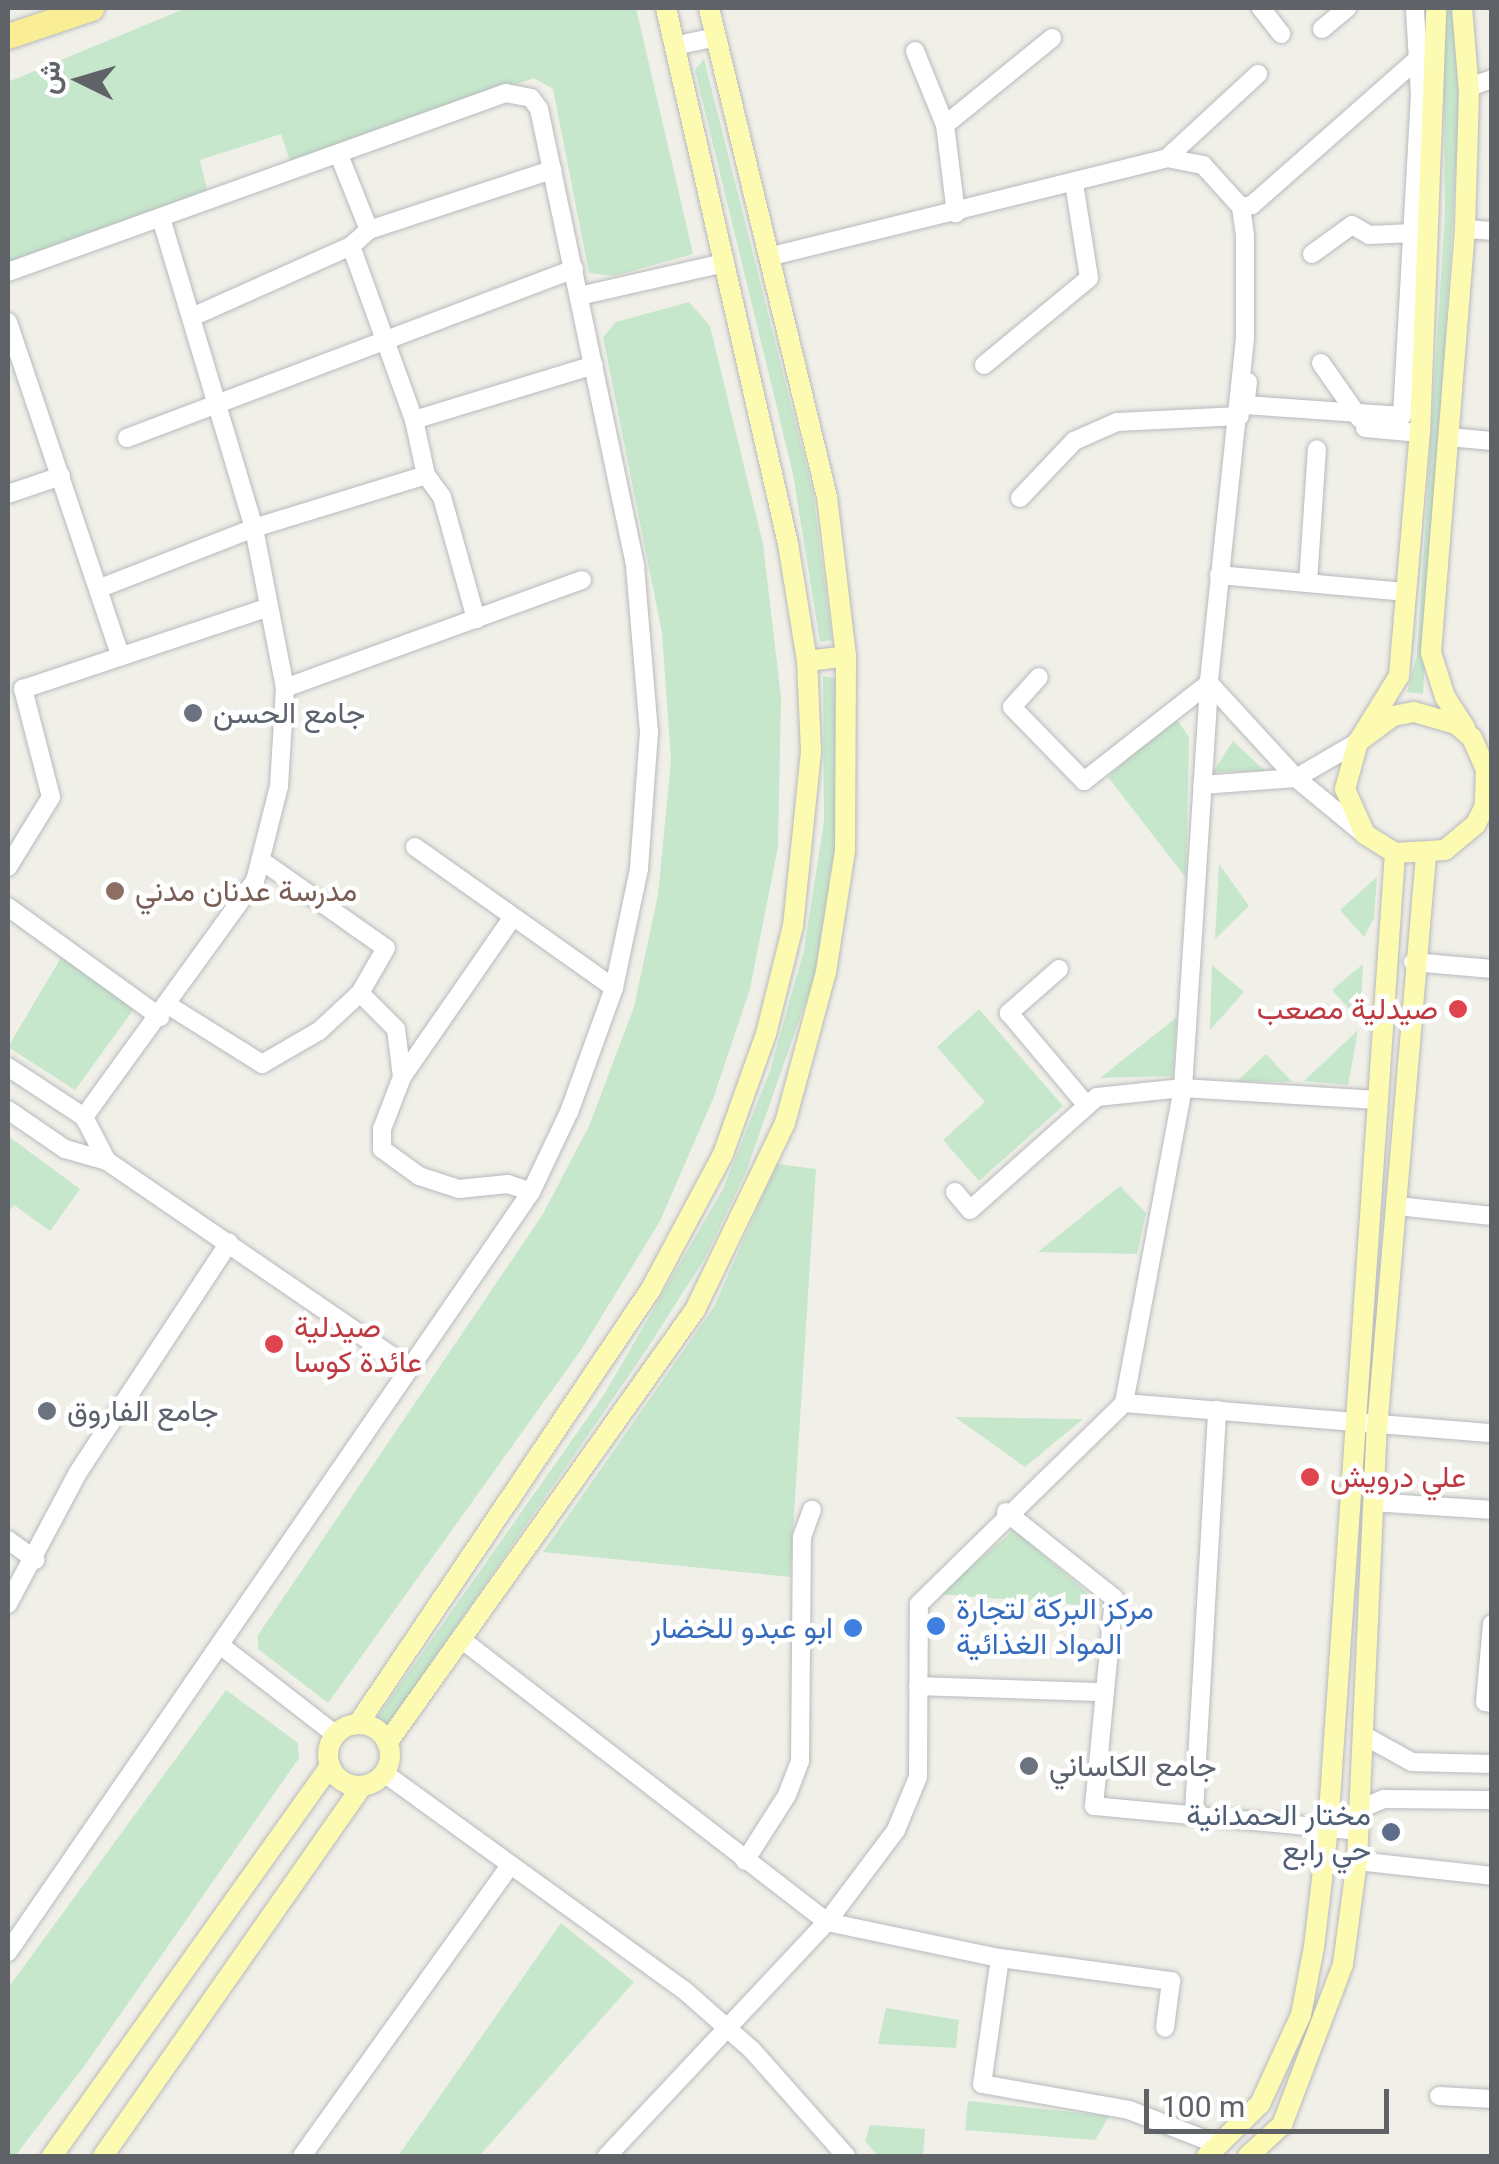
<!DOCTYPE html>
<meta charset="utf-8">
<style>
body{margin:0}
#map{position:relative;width:1499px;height:2164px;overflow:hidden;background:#f0f0e8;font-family:Roboto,Vazirmatn,sans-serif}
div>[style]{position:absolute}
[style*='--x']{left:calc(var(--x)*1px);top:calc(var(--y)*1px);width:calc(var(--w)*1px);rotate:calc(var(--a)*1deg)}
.green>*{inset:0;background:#c6e7cb}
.roads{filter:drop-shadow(0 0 2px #b8b9be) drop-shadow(0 0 2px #b8b9be)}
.minor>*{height:18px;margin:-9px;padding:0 9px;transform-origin:9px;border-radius:9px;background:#fff}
.major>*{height:20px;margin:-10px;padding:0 10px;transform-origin:10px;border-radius:10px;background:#fcfbb1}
.major>.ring{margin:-10px;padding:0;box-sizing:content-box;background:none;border:20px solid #fcfbb1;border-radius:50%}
.highway>*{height:25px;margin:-12.5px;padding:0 12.5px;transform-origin:12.5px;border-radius:12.5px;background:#f9ee96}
.dots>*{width:28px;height:28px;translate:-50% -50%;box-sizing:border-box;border:5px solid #fff;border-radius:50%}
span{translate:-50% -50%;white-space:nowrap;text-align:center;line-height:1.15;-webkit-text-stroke:9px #fff;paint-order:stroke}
.worship-label{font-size:30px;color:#5b616d}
.left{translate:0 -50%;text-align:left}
.education-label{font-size:30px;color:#785e54}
.health-label{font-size:30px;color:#be3a42}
.right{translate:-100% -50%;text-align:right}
.shop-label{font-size:30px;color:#366cbe}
.service-label{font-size:30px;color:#4e5e75}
.frame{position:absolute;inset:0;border:10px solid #5f6267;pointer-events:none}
.north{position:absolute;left:30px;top:30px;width:100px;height:100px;-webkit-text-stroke:8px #fff;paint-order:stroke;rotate:275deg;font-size:28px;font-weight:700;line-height:40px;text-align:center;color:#5f6267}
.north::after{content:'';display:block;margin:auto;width:35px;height:45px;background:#5f6267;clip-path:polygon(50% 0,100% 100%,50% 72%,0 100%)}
.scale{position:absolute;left:1144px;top:2089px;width:245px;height:45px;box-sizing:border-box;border:5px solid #5f6267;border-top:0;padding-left:12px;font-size:30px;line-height:35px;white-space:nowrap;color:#5f6267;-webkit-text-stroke:8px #fff;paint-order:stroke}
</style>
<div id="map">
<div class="green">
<div style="clip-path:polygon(186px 8px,636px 8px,693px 254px,614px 276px,589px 273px,553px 89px,534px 78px,291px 164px,281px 134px,200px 160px,207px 190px,8px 263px,8px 82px)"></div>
<div style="clip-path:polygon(1443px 8px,1453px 8px,1459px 115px,1423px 694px,1407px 692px,1417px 655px,1445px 215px)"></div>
<div style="clip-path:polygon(704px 59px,813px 492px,832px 640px,820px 642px,793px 474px,695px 70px)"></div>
<div style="clip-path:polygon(689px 302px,710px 326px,763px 544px,781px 698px,778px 847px,750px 989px,713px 1099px,660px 1221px,581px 1350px,328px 1703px,258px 1649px,258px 1635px,543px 1214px,589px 1126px,634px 1007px,658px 895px,671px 760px,662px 633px,603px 337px,616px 322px)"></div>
<div style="clip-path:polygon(823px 676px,836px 678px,837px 832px,814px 978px,746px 1172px,705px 1258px,647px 1349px,387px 1727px,376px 1719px,605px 1393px,723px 1189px,770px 1071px,804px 950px,824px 821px)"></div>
<div style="clip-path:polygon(1175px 717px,1189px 737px,1186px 878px,1108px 777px)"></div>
<div style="clip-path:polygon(1233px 741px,1265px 771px,1213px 772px)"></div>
<div style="clip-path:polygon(1219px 864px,1249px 906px,1215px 939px)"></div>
<div style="clip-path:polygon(1377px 877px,1374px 918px,1364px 937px,1340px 910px)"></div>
<div style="clip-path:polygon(62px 956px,136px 1006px,75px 1090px,8px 1047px)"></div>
<div style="clip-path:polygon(1363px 964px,1361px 1008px,1353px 1013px,1332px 990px)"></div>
<div style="clip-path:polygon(1212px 965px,1244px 992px,1210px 1030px)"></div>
<div style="clip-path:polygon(979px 1009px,1063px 1106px,979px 1181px,943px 1140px,985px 1102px,937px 1047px)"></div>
<div style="clip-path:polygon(1177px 1017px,1173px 1076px,1100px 1078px)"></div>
<div style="clip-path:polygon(1358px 1030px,1348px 1085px,1304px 1081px)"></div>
<div style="clip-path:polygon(1266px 1054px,1292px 1082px,1237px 1081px)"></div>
<div style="clip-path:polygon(8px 1136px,80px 1189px,50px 1231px,14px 1205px,8px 1213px)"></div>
<div style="clip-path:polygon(777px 1164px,816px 1169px,790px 1577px,543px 1552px,714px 1307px)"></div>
<div style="clip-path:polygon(1120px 1186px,1146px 1213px,1137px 1254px,1038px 1252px)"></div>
<div style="clip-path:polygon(955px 1417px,1083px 1419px,1025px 1467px)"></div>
<div style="clip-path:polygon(1014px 1530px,1104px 1607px,939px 1594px)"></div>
<div style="clip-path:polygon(226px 1690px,298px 1743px,299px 1758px,85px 2065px,15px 2156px,8px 2156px,8px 1988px)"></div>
<div style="clip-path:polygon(561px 1923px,634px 1982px,479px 2156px,398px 2156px)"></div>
<div style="clip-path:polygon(886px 2008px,959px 2020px,956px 2048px,878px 2044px)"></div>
<div style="clip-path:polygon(968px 2101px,969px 2101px,1109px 2116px,1095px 2140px,965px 2130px)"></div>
<div style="clip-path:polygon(870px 2125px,925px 2129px,923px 2156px,878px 2156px,865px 2141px)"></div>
</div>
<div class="roads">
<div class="minor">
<div style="--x:1261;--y:8;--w:33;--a:52"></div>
<div style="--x:1322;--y:29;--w:33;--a:-40"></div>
<div style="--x:674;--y:46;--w:43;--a:-12.1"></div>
<div style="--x:915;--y:51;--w:80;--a:67.9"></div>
<div style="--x:945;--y:125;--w:89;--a:82.9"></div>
<div style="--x:1469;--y:87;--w:24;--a:-19"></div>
<div style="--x:945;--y:125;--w:138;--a:-39.1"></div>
<div style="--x:339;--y:155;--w:81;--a:68.2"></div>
<div style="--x:1167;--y:158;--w:124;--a:-42.7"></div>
<div style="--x:1241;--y:207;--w:11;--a:-10"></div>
<div style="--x:1252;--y:205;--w:224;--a:-41.4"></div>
<div style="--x:1465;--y:229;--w:27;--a:4"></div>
<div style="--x:351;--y:246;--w:185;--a:70.1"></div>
<div style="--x:414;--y:420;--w:56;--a:77.7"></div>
<div style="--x:426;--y:475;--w:27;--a:54"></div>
<div style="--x:442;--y:497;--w:127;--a:74.4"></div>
<div style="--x:1312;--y:254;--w:49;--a:-35.9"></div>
<div style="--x:1352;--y:225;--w:20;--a:30"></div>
<div style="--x:1369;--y:235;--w:44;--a:-2.6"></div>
<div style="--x:768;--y:257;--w:411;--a:-13.9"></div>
<div style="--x:1167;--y:158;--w:37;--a:11"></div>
<div style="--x:1203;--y:165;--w:57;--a:47.9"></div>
<div style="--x:1241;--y:207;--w:28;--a:82"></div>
<div style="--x:1245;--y:235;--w:103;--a:90"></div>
<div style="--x:1245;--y:338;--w:347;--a:96"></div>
<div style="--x:1209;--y:683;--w:129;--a:47.5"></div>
<div style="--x:1296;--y:778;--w:72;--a:-30.1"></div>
<div style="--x:8;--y:272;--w:529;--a:-19.77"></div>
<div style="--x:506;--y:93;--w:25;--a:11"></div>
<div style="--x:531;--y:98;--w:14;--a:54"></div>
<div style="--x:539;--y:109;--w:467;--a:78.1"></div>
<div style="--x:635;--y:566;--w:167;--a:85.2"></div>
<div style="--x:649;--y:732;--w:137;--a:94.2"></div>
<div style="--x:639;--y:869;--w:122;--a:101.9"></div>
<div style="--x:614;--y:988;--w:132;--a:109.9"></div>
<div style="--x:569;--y:1112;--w:89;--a:115.4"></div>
<div style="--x:531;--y:1192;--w:923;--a:124.53"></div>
<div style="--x:579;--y:296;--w:145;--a:-12.8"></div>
<div style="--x:192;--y:317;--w:174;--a:-24.1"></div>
<div style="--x:351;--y:246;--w:24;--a:-42"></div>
<div style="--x:369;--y:230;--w:193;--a:-18.2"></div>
<div style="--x:8;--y:322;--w:350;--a:71.4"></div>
<div style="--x:1321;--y:363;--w:68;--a:55.1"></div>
<div style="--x:984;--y:365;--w:136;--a:-39.6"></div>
<div style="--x:1089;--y:278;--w:96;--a:-99"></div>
<div style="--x:1248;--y:382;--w:23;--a:97"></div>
<div style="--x:1245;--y:405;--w:157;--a:4"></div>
<div style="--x:1402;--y:416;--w:321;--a:-86.8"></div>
<div style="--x:1420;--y:96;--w:88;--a:-93.3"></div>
<div style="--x:414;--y:420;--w:188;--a:-17"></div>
<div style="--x:1365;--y:428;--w:55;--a:5.2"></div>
<div style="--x:1449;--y:437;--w:43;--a:5.3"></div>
<div style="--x:127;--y:438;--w:478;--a:-20.7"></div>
<div style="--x:8;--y:494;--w:56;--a:-18.8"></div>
<div style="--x:1020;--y:498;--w:79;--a:-46.5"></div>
<div style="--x:1074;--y:441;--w:47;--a:-23.8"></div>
<div style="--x:1117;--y:422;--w:123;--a:-2.8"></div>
<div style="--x:1219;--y:575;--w:188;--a:5.2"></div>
<div style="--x:1308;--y:583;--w:134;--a:-86.2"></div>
<div style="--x:100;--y:588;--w:165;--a:-21.3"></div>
<div style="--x:254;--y:528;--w:180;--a:-17.1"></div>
<div style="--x:285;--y:688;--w:316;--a:-20"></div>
<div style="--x:1202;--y:785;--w:94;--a:-4.3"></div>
<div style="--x:1296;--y:778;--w:88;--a:39.5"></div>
<div style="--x:415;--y:847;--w:244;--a:35.3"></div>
<div style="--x:262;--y:861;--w:151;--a:35.1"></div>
<div style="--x:386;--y:948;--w:52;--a:120"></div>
<div style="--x:360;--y:993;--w:51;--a:45"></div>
<div style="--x:396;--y:1029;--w:48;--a:82.9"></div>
<div style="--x:402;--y:1077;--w:56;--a:111"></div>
<div style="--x:382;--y:1129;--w:20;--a:90"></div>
<div style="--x:382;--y:1149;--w:46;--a:36.1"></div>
<div style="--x:419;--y:1176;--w:42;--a:18"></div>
<div style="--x:459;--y:1189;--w:49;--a:-5.8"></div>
<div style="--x:508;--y:1184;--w:24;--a:19"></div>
<div style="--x:8;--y:867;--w:82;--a:-58.4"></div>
<div style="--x:51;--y:797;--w:112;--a:-104.5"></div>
<div style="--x:23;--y:689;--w:257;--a:-18.4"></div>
<div style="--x:8;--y:907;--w:188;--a:35.9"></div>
<div style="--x:1413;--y:962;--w:79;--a:5.1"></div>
<div style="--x:1059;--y:969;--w:67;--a:138.7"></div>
<div style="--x:1009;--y:1013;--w:116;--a:49.9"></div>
<div style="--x:168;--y:1005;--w:111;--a:32.1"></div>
<div style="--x:262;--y:1064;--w:66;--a:-30.1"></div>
<div style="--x:319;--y:1031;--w:56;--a:-42.8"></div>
<div style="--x:8;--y:1067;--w:91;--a:33.3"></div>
<div style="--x:84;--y:1117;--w:50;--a:62.4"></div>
<div style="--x:402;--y:1077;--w:193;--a:-55.3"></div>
<div style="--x:8;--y:1110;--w:69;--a:34.4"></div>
<div style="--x:65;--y:1149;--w:44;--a:15.9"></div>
<div style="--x:107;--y:1161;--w:366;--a:34.4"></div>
<div style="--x:84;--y:1117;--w:291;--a:-54.1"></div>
<div style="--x:255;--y:881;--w:98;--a:-75.8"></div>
<div style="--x:279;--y:786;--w:98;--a:-86.5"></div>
<div style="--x:285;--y:688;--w:163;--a:-101"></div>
<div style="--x:254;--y:528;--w:324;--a:-106.7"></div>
<div style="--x:955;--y:1192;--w:23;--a:50"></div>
<div style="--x:970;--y:1210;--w:170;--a:-41.7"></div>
<div style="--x:1097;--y:1097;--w:86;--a:-6"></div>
<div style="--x:1183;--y:1088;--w:194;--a:3.5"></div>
<div style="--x:1397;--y:1206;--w:96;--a:6"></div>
<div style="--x:1124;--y:1403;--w:369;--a:4.7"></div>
<div style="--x:1373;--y:1502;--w:119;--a:3.8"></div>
<div style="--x:1006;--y:1512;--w:138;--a:38.5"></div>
<div style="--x:1114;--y:1598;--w:209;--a:95.5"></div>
<div style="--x:1094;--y:1806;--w:266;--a:5.4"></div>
<div style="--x:8;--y:1540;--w:34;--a:36"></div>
<div style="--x:8;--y:1604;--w:147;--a:-62"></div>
<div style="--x:77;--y:1474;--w:277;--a:-56.7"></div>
<div style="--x:1492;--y:1624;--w:78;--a:95.1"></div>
<div style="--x:1485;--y:1702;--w:7;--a:8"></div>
<div style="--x:461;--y:1639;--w:463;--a:37.7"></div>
<div style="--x:827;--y:1922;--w:177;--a:11.8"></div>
<div style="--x:1000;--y:1958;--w:173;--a:7.7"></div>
<div style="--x:1171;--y:1981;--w:47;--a:97.3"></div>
<div style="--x:220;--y:1645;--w:147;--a:37.8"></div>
<div style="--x:918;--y:1686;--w:185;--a:1.9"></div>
<div style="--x:1363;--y:1735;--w:56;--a:28.9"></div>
<div style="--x:1412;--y:1762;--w:80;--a:1.4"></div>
<div style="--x:384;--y:1773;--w:370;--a:35.9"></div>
<div style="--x:684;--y:1990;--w:91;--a:41.4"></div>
<div style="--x:752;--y:2050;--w:142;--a:48.4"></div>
<div style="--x:1360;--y:1809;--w:26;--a:-23"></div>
<div style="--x:1384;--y:1799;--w:108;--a:0.5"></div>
<div style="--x:1194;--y:1812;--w:403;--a:-86.7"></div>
<div style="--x:745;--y:1861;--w:78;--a:-57.5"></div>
<div style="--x:787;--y:1795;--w:36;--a:-69"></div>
<div style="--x:800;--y:1761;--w:224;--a:-89.5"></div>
<div style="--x:802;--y:1537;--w:29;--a:-70"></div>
<div style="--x:1357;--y:1861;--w:136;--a:6.3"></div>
<div style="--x:1000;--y:1958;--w:127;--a:98.1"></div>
<div style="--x:982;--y:2084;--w:149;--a:10"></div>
<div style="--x:1129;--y:2110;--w:97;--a:21.3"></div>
<div style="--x:1439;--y:2096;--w:53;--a:3.2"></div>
<div style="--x:302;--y:2156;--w:357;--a:-54.4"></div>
<div style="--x:607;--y:2156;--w:321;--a:-46.8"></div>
<div style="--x:827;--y:1922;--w:115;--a:-53.1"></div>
<div style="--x:896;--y:1830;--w:57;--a:-67.5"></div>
<div style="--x:918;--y:1777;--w:173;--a:-89.7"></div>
<div style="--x:919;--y:1604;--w:287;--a:-44.4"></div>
<div style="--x:1124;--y:1403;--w:320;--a:-79.4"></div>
<div style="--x:1183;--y:1088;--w:406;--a:-86.3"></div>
<div style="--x:1209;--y:683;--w:159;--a:141.9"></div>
<div style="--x:1084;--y:781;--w:103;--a:-134.2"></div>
<div style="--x:1012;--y:707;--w:40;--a:-48"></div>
</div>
<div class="major">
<div style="--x:1462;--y:8;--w:84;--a:85.2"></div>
<div style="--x:1469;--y:92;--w:137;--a:91.7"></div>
<div style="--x:1465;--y:229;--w:425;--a:94.6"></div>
<div style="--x:1431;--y:653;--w:46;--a:72.3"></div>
<div style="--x:1445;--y:697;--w:37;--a:57"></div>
<div style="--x:807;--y:661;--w:39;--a:-7"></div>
<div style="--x:1358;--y:742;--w:44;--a:-36.6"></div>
<div style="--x:1393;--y:716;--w:21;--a:-11"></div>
<div style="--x:1414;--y:712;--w:44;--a:15.9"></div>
<div style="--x:1456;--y:724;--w:21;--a:41"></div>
<div style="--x:1472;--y:738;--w:34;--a:66"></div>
<div style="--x:1486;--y:769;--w:37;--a:92"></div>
<div style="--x:1485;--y:806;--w:20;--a:117"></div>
<div style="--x:1476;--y:824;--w:40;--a:140"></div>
<div style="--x:1445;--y:850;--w:50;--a:176.6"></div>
<div style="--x:1395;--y:853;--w:36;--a:-148"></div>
<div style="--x:1365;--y:834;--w:49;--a:-114"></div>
<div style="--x:1345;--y:789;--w:49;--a:-74.5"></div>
<div style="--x:1358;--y:742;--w:78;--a:-58.2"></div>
<div style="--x:1399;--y:676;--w:244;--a:-85.1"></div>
<div style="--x:1420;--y:433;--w:425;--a:-87.8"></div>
<div style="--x:358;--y:1724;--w:524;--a:-56.04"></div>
<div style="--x:651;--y:1289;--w:153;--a:-61.9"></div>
<div style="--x:723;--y:1154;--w:127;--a:-70.3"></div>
<div style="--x:766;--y:1034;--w:111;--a:-76"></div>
<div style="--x:793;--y:926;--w:176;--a:-84.1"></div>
<div style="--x:811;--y:751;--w:90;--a:-92.5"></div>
<div style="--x:807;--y:661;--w:119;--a:-99.2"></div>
<div style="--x:788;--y:544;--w:550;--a:-102.82"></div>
<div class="ring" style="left:328px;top:1724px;width:42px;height:42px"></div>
<div style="--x:387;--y:1743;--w:531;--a:-54.58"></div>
<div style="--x:695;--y:1310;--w:208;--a:-64.3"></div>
<div style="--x:785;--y:1123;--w:156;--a:-74.8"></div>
<div style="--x:826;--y:972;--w:122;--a:-81.1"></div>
<div style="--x:845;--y:851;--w:195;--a:-89.7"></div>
<div style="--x:846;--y:656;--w:160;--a:-96.8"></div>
<div style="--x:827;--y:497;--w:503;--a:-103.57"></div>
<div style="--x:52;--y:2156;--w:479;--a:-54.5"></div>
<div style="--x:103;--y:2156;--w:452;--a:-55"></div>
<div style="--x:1207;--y:2156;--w:74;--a:-44.5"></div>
<div style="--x:1260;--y:2104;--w:98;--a:-65.3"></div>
<div style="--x:1301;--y:2015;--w:69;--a:-79.2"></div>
<div style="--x:1314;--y:1947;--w:120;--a:-83.3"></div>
<div style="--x:1328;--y:1828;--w:977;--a:-86.07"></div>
<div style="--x:1248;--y:2156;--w:46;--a:-42.4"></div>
<div style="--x:1282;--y:2125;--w:172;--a:-69.2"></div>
<div style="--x:1343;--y:1964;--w:104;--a:-82.3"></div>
<div style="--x:1357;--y:1861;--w:433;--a:-87.4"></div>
<div style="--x:1377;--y:1428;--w:575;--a:-85.11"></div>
</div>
<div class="highway">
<div style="--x:8;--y:36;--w:88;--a:-18.6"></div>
</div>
</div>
<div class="dots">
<div style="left:193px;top:713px;background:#6b7280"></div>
<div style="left:115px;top:891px;background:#8d6e63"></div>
<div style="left:1458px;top:1009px;background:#e0444e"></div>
<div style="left:274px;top:1344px;background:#e0444e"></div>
<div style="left:47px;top:1411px;background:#6b7280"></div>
<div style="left:1310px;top:1477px;background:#e0444e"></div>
<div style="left:936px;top:1626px;background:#3f7fe0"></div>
<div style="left:853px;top:1628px;background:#3f7fe0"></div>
<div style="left:1029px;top:1766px;background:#6b7280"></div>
<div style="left:1391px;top:1832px;background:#5c6f8a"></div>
</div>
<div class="worship-label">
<span class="left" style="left:213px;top:713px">جامع الحسن</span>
<span class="left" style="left:67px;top:1411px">جامع الفاروق</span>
<span class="left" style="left:1049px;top:1766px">جامع الكاساني</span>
</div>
<div class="education-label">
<span class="left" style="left:135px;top:891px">مدرسة عدنان مدني</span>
</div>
<div class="health-label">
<span class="right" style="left:1438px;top:1009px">صيدلية مصعب</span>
<span class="left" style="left:294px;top:1344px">صيدلية<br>عائدة كوسا</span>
<span class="left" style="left:1330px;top:1477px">علي درويش</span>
</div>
<div class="shop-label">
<span class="left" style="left:956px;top:1626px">مركز البركة لتجارة<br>المواد الغذائية</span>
<span class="right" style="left:833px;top:1628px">ابو عبدو للخضار</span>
</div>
<div class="service-label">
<span class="right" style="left:1371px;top:1832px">مختار الحمدانية<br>حي رابع</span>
</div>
<div class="frame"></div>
<div class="north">ش</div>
<div class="scale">100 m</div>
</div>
